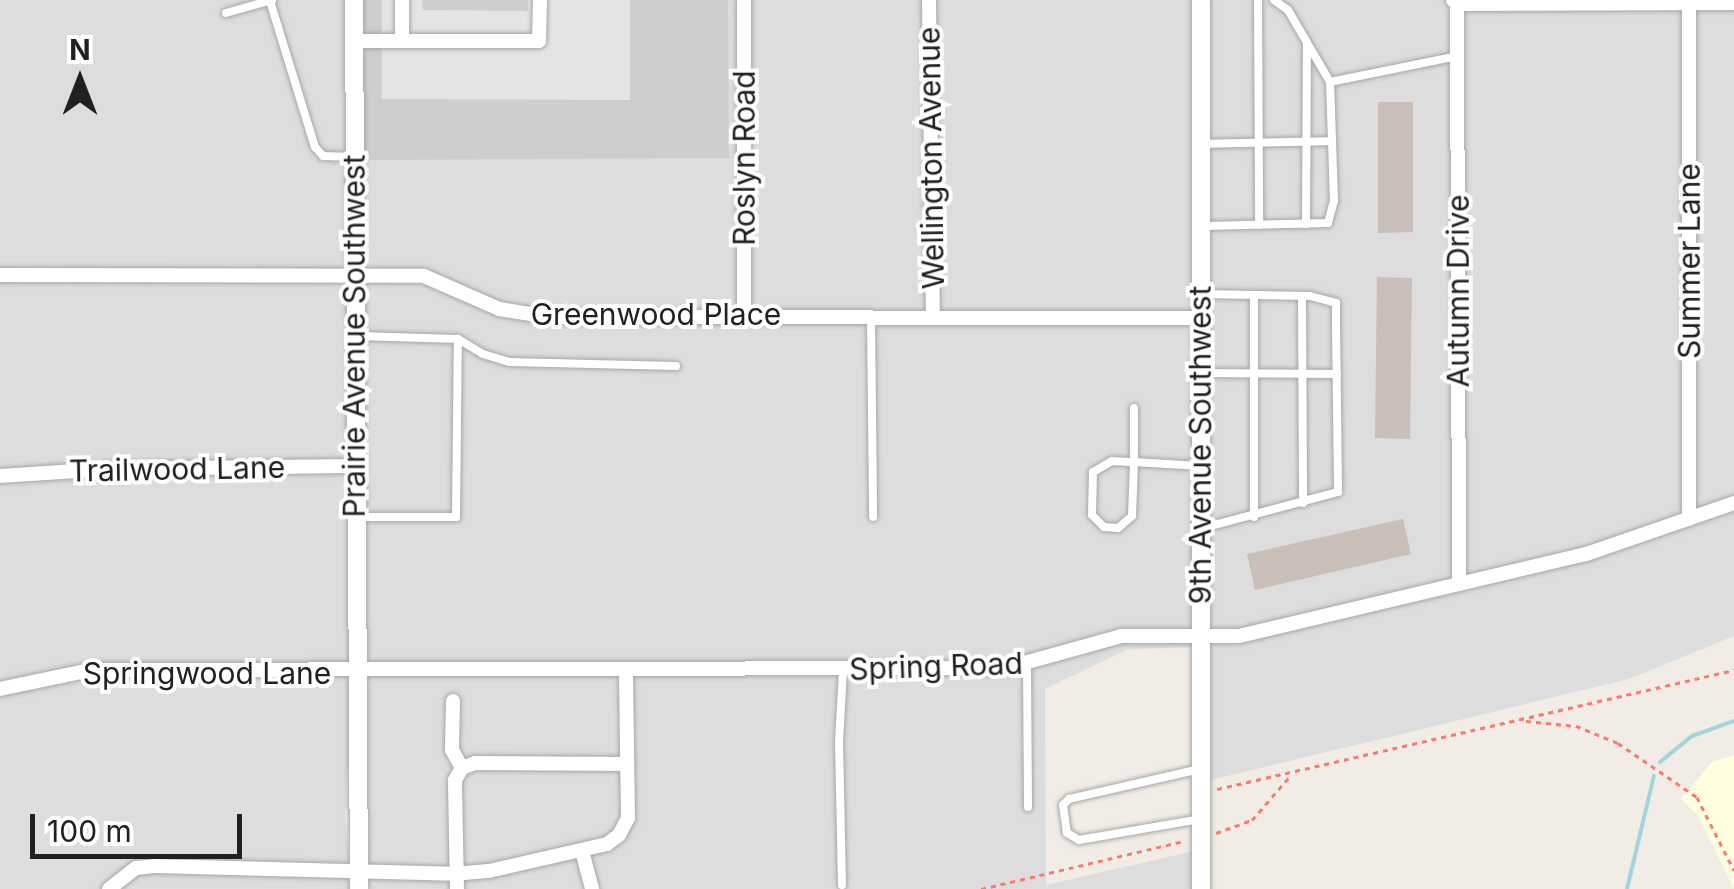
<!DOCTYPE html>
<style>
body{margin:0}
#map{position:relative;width:1734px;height:889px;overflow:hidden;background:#f1ede6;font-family:Inter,sans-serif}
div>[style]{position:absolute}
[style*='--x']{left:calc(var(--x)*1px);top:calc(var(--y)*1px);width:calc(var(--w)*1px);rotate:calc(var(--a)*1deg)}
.residential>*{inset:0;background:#dedddd}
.education>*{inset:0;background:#ffffe0}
.religious>*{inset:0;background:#cecece}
.parking>*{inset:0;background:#e4e4e4}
.stream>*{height:4px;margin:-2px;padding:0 2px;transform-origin:2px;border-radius:2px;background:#a4d3e0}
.building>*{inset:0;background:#c9bfb8}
.path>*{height:2.5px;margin-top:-1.25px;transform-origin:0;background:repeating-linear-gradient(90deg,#ff7868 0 5px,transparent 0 10px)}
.roads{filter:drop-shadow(0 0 2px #a7a7a7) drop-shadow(0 0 2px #a7a7a7)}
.service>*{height:8px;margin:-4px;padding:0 4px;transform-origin:4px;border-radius:4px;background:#fff}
.minor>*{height:14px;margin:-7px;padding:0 7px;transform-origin:7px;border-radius:7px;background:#fff}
.tertiary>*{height:18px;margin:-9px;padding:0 9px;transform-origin:9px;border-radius:9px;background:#fff}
span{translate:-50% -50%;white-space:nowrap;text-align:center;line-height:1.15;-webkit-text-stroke:8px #fff;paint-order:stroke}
.street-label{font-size:30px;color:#202020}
.north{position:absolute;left:30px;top:30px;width:100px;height:100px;-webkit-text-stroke:8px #fff;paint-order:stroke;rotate:0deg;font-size:28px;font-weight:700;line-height:40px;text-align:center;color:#202020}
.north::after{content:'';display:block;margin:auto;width:35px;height:45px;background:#202020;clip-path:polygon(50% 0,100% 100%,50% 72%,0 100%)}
.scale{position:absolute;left:30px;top:814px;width:212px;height:45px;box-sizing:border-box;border:5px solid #202020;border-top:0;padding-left:12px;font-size:30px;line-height:35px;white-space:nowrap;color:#202020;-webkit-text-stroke:8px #fff;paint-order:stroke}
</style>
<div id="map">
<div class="residential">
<div style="clip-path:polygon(0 0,1734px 0,1734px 636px,1629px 679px,1211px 780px,1210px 647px,1128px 649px,1045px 689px,1046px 885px,1211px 847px,1211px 889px,370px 889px,366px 770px,347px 767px,345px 817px,352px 889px,0 889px)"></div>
</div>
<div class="education">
<div style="clip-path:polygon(1734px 755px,1734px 889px,1699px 817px,1681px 799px,1712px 762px)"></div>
</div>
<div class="religious">
<div style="clip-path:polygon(359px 0,728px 0,729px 158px,360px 160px)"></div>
</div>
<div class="parking">
<div style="clip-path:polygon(382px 0,422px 0,423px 10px,528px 11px,528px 0,630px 0,630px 100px,382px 99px)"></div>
</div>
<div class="stream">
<div style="--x:1660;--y:762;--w:41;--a:-39.1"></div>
<div style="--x:1692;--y:736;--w:45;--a:-19.7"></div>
<div style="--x:1627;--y:889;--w:116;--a:-76.6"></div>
</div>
<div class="building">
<div style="clip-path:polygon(1378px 102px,1413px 102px,1413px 232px,1378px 233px)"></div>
<div style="clip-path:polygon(1377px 277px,1412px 278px,1410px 439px,1375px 438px)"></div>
<div style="clip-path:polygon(1403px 519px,1411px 554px,1255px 590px,1247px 554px)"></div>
</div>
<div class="path">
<div style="--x:1526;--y:721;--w:50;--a:5.7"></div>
<div style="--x:1576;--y:726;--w:45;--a:22"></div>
<div style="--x:1618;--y:743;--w:96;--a:34.4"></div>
<div style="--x:1697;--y:797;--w:82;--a:63.1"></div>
<div style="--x:1217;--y:789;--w:531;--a:-12.96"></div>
<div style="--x:1216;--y:833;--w:38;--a:-20"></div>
<div style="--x:1252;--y:820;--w:58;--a:-49.2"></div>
<div style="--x:981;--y:889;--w:209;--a:-13.3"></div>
</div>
<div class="roads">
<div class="service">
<div style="--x:1258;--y:0;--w:225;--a:89.7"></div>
<div style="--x:1274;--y:0;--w:17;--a:36"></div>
<div style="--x:1288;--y:10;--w:83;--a:59.7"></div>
<div style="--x:1330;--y:82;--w:131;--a:-11.5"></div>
<div style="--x:270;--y:1;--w:153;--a:72.9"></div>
<div style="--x:315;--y:147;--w:12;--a:48"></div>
<div style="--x:323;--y:156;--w:31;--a:2"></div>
<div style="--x:226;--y:13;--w:48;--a:-15.8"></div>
<div style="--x:1200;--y:144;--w:132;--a:-1.3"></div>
<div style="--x:1306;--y:224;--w:181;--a:-89.7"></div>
<div style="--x:1204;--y:226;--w:124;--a:-1.4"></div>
<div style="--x:1328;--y:223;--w:23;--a:-75"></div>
<div style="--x:1334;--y:201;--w:119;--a:-91.9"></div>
<div style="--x:1200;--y:294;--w:110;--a:1"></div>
<div style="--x:1310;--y:296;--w:27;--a:15"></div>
<div style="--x:1336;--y:303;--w:21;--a:90"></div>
<div style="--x:1336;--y:324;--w:168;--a:89.3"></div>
<div style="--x:1338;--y:492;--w:140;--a:165.1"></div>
<div style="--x:1302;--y:296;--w:207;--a:89.7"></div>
<div style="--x:871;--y:315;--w:202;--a:89.4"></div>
<div style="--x:358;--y:336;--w:100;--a:1.7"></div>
<div style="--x:458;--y:339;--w:29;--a:31"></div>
<div style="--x:483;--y:354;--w:27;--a:17"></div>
<div style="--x:509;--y:362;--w:167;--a:1.4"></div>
<div style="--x:1201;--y:373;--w:136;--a:0.4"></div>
<div style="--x:1134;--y:408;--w:54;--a:90"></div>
<div style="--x:1134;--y:462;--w:54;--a:92.1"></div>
<div style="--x:1132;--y:516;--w:18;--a:139"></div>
<div style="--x:1118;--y:528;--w:14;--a:-176"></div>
<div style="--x:1104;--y:527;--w:17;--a:-135"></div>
<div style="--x:1092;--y:515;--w:43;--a:-88.7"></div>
<div style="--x:1093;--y:472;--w:22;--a:-30"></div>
<div style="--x:1112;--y:461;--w:22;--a:3"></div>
<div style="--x:1134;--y:462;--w:66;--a:3.5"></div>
<div style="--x:359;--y:517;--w:97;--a:0"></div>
<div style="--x:456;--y:517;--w:178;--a:-89.4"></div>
<div style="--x:1254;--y:517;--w:222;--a:-90"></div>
<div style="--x:1027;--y:665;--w:142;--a:89.6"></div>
<div style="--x:1200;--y:769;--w:134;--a:167.1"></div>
<div style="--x:1069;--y:799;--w:8;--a:135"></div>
<div style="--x:1063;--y:805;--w:28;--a:82"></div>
<div style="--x:1067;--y:833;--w:14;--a:30"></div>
<div style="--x:1079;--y:840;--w:124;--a:-9.8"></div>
<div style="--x:842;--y:885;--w:143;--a:-91.2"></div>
<div style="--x:839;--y:742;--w:72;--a:-86.8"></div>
</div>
<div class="minor">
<div style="--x:402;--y:0;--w:41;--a:90"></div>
<div style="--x:402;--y:41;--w:137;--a:0"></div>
<div style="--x:539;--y:41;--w:41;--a:-88.6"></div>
<div style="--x:744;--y:0;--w:315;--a:90"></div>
<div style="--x:929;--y:0;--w:315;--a:89.3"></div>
<div style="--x:1453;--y:0;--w:6;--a:45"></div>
<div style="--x:1457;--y:4;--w:580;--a:89.8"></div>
<div style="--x:1457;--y:4;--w:277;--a:-0.2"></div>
<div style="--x:1689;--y:4;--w:515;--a:90"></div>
<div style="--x:354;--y:41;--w:48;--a:0"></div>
<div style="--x:0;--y:275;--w:424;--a:0.1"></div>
<div style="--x:424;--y:276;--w:82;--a:23.7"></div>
<div style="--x:499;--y:309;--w:51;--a:9.1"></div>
<div style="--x:549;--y:317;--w:651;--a:0.09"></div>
<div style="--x:0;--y:476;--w:107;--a:-3.7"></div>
<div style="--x:107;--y:469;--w:246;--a:-0.7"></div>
<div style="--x:0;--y:689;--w:92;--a:-11.9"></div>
<div style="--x:90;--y:670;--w:916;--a:-0.13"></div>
<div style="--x:1006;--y:668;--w:119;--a:-15.5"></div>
<div style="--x:1121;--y:636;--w:118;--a:0"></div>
<div style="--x:1239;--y:636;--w:357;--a:-13.3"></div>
<div style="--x:1586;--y:554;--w:157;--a:-19"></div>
<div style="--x:453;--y:701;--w:49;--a:91.2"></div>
<div style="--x:452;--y:750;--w:21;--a:61"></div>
<div style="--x:582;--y:851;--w:39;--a:75"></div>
<div style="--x:109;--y:889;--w:34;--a:-38"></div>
<div style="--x:136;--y:868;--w:18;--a:-6"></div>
<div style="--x:154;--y:866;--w:299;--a:1.5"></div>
<div style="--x:453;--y:874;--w:36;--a:-5"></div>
<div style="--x:489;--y:871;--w:121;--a:-12.9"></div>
<div style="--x:607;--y:844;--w:15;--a:-37"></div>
<div style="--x:619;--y:835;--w:19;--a:-62"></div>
<div style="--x:628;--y:818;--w:148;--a:-90.8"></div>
<div style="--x:457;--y:889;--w:109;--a:-91.1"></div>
<div style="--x:455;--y:780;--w:14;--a:-60"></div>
<div style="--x:462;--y:768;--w:14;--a:-21"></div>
<div style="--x:475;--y:763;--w:152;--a:0.4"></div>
</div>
<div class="tertiary">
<div style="--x:354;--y:0;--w:889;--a:89.68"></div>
<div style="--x:1201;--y:0;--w:889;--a:90"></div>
</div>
</div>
<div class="street-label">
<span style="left:744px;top:158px;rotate:-90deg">Roslyn Road</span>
<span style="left:931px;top:158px;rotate:-91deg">Wellington Avenue</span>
<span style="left:1689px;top:261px;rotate:-90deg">Summer Lane</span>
<span style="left:1458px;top:291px;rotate:-90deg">Autumn Drive</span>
<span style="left:656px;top:314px">Greenwood Place</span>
<span style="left:354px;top:336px;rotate:-90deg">Prairie Avenue Southwest</span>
<span style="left:1200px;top:445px;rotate:-90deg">9th Avenue Southwest</span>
<span style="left:177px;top:469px;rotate:-1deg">Trailwood Lane</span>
<span style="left:936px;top:666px;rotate:-2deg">Spring Road</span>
<span style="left:207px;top:673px">Springwood Lane</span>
</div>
<div class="north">N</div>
<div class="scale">100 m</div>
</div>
